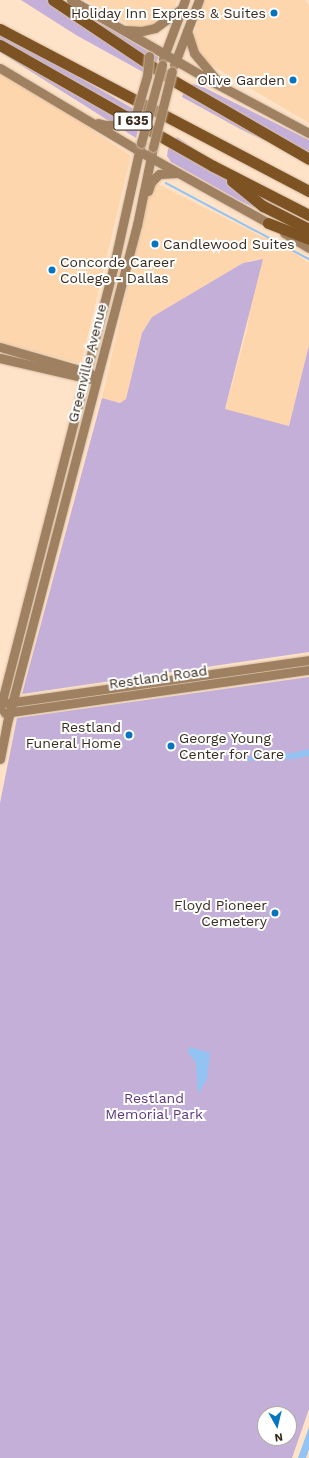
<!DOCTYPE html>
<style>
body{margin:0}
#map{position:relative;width:309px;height:1458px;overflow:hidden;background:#fee3c8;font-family:"Work Sans",sans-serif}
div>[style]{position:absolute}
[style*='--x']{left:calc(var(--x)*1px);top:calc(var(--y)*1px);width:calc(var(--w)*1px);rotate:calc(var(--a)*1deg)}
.built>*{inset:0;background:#fdd6ae}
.green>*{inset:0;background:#c3afd8}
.water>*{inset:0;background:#92c3f2}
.stream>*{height:1.5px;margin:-0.75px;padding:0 0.75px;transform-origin:0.75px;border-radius:0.75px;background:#92c3f2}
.roads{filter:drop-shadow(0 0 1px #d6bea6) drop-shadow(0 0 1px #d6bea6)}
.secondary>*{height:9px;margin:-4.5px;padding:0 4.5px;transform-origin:4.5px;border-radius:4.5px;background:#9f8162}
.highway>*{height:11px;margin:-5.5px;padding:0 5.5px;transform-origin:5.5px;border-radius:5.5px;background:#7d5323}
.bridges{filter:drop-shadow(0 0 1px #d6bea6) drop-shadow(0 0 1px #d6bea6)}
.secondary-bridge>*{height:9px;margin:-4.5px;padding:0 4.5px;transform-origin:4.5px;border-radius:4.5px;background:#9f8162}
.dots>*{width:11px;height:11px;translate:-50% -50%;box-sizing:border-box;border:2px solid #fff;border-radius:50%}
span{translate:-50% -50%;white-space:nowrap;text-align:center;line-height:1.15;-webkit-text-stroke:4px #fff;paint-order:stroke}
.shield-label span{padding:1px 3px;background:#fff;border:1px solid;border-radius:3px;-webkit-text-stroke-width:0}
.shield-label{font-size:13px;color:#382b1e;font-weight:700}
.poi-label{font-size:14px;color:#382b1e}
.right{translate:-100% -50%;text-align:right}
.left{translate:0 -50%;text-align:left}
.street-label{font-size:14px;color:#382b1e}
.park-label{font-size:14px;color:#5d377b}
.north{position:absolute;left:257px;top:1406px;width:40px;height:40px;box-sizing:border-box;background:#fff;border:1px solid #afaaa5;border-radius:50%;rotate:172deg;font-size:11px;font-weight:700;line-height:16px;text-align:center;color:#382b1e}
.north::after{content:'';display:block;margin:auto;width:14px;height:18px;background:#0575bf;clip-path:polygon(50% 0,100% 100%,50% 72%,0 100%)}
</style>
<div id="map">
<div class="built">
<div style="clip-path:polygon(85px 0,177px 0,169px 21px,143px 33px)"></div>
<div style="clip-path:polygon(205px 0,305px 0,309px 5px,309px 123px,201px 59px,193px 37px)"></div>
<div style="clip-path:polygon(0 68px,131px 156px,81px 364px,0 342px)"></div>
<div style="clip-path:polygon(152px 181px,261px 236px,282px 244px,309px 263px,309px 345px,289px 426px,225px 410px,247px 329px,258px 259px,243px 263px,152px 317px,142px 333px,126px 399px,120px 403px,102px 398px)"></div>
</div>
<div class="green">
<div style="clip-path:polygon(21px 0,61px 0,158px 57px,152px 77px,76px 35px)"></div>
<div style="clip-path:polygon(0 31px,142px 114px,136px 138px,0 52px)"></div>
<div style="clip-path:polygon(192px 84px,201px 86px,309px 140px,309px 161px,242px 130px,182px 97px,186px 86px)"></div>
<div style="clip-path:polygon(177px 137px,286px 212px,294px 226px,240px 201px,171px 162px,167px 156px,168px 149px)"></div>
<div style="clip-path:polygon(263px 259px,225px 409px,289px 426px,309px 345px,309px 652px,22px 694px,102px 398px,120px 403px,126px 399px,142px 333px,152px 317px,243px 263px)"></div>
<div style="clip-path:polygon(evenodd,309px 677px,309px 1409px,292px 1458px,0 1458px,0 803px,17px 718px,309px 677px,265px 1414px,289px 1414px,289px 1438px,265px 1438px,265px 1414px)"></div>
</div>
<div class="water">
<div style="clip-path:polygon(309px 749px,309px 756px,293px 759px,244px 761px,257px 753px,293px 753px)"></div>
<div style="clip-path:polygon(190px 1047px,210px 1053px,207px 1079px,198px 1094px,196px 1063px,188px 1052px)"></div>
<div style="clip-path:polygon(309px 1427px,309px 1449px,306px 1458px,298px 1458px)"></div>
</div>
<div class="stream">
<div style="--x:166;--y:183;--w:162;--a:28"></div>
</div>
<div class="roads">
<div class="secondary">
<div style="--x:71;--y:0;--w:164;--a:30"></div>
<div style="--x:213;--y:82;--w:109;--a:28"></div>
<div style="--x:125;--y:30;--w:17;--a:3"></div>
<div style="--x:142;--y:31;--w:13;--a:-13"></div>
<div style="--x:155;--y:28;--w:32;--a:-36"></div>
<div style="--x:187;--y:31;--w:23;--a:72"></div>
<div style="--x:194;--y:53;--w:38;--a:50"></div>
<div style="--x:163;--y:59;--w:63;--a:-69.6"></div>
<div style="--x:174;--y:65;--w:70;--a:-69"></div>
<div style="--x:0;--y:68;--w:162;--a:30.8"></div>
<div style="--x:139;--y:151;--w:154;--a:29.1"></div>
<div style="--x:98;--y:123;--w:7;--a:16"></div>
<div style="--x:105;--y:125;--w:21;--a:-3"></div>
<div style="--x:148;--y:191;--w:9;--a:-72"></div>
<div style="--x:151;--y:182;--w:11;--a:-45"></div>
<div style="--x:159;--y:174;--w:18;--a:-3"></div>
<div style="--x:284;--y:233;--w:29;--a:31"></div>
<div style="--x:0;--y:347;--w:94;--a:16.1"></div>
<div style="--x:0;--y:358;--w:92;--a:13.1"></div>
<div style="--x:7;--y:703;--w:305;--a:-8.1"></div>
<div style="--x:0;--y:709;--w:463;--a:-75.6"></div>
<div style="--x:115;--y:260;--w:120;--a:-77.5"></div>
<div style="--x:5;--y:713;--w:307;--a:-8.1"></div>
<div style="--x:0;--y:759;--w:37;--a:-79"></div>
<div style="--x:7;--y:723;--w:515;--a:-75.37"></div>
<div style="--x:137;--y:225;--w:80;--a:-78.4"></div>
</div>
<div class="highway">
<div style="--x:53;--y:0;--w:146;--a:33.8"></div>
<div style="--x:174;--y:81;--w:156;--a:30"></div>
<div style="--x:0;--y:29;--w:349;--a:27.7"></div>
<div style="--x:0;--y:45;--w:245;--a:29.6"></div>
<div style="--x:213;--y:166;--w:108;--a:27"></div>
<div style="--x:232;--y:181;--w:40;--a:39"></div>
<div style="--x:263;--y:206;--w:51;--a:26.6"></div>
<div style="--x:268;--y:223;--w:44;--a:21.3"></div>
</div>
</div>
<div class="bridges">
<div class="secondary-bridge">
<div style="--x:126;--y:124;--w:14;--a:-45"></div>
<div style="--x:136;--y:114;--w:40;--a:-74"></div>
<div style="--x:147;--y:76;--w:20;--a:-84"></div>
<div style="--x:141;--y:143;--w:81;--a:-74.9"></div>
<div style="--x:153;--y:147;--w:78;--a:-76"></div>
</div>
</div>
<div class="dots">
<div style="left:274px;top:13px;background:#0575bf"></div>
<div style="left:293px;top:80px;background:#0575bf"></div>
<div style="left:155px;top:244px;background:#0575bf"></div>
<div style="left:52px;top:270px;background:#0575bf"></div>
<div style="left:129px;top:735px;background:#0575bf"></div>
<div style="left:171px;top:746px;background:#0575bf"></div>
<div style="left:275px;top:913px;background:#0575bf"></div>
</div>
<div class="shield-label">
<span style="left:133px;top:121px">I 635</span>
</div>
<div class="poi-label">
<span class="right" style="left:266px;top:13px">Holiday Inn Express &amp; Suites</span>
<span class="right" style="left:285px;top:80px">Olive Garden</span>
<span class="left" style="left:163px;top:244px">Candlewood Suites</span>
<span class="left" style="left:60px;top:270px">Concorde Career<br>College - Dallas</span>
<span class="right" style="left:121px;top:735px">Restland<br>Funeral Home</span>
<span class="left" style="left:179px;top:746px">George Young<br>Center for Care</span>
<span class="right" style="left:267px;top:913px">Floyd Pioneer<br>Cemetery</span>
</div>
<div class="street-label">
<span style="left:87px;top:363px;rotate:-76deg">Greenville Avenue</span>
<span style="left:158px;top:677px;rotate:-8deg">Restland Road</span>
</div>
<div class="park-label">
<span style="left:154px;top:1106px">Restland<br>Memorial Park</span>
</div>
<div class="north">N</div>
</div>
